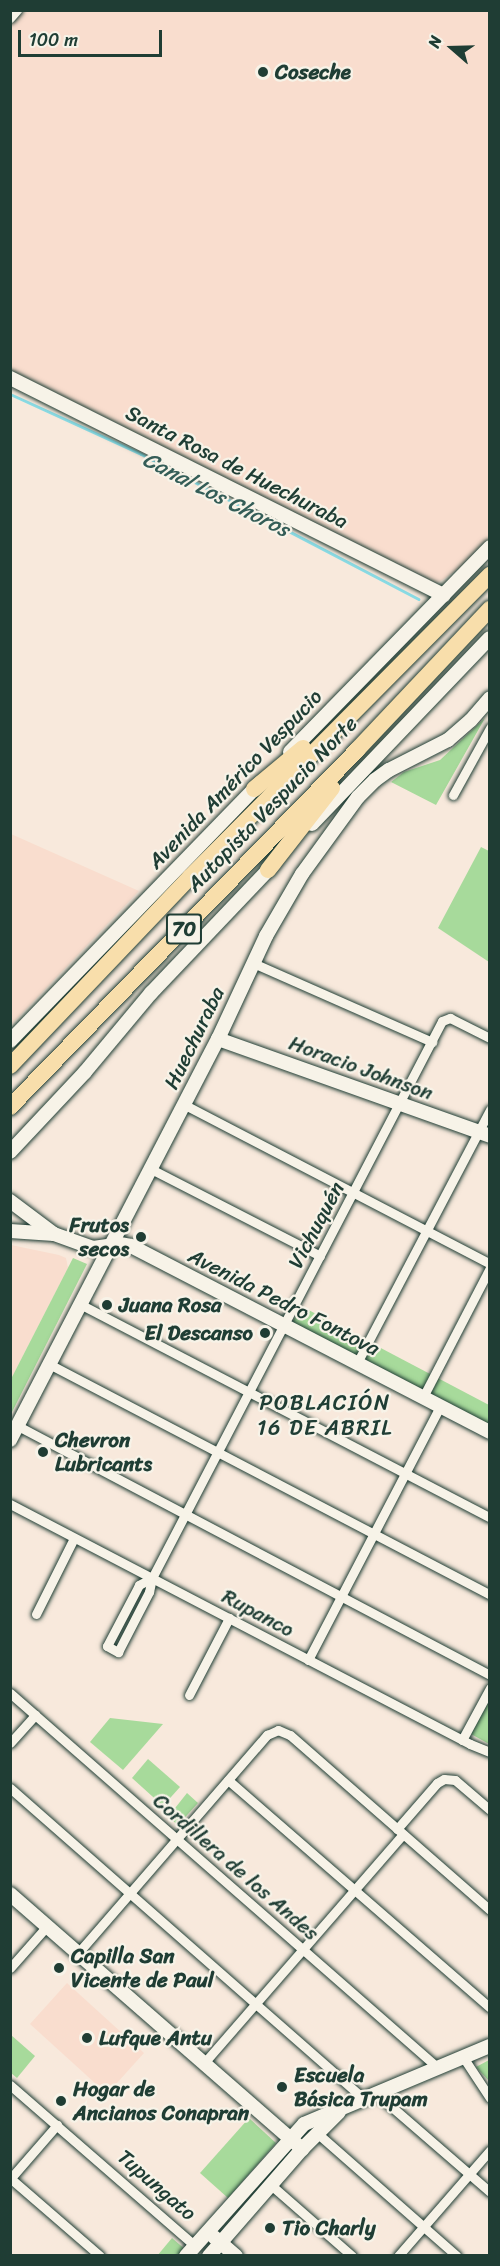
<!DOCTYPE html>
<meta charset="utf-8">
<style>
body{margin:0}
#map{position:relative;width:500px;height:2266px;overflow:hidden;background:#f8e9dc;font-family:Sriracha,sans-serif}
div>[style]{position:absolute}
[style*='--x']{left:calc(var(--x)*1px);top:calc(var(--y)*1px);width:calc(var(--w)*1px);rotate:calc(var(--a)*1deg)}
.built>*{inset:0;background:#f9ddce}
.green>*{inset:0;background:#a7da9b}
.stream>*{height:3px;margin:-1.5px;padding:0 1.5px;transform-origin:1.5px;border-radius:1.5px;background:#8adbe4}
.roads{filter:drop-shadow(0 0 2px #1f3d34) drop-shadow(0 0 2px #1f3d34)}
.street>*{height:9px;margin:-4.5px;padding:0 4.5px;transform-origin:4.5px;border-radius:4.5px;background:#f7f3e8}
.secondary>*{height:14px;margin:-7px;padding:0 7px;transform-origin:7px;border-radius:7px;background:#f7f3e8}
.highway>*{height:16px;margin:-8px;padding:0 8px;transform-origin:8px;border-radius:8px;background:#f8deab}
.dots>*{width:16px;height:16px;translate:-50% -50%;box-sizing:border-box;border:3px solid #f7f3e8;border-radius:50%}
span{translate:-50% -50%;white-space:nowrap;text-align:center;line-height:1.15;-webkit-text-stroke:4.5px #f7f3e8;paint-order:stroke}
.shield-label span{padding:2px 4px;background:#f7f3e8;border:2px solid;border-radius:4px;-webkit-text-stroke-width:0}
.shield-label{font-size:20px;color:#1f3d34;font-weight:700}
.poi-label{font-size:21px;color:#1f3d34;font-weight:700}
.left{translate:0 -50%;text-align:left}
.right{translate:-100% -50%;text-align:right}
.street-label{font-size:21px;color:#1f3d34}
.water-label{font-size:22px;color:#345d57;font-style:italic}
.neighbourhood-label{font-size:22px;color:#1f3d34;letter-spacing:1.5px}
.frame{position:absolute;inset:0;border:12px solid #1f3d34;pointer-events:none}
.north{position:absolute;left:422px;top:18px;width:60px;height:60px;-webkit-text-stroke:4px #f7f3e8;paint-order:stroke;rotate:290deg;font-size:16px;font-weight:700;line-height:24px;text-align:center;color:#1f3d34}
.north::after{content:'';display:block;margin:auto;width:21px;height:27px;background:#1f3d34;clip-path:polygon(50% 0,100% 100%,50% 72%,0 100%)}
.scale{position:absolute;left:18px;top:30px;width:144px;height:27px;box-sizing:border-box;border:3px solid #1f3d34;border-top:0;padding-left:8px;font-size:18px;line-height:21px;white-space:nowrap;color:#1f3d34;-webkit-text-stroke:4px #f7f3e8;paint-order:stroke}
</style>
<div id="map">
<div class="built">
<div style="clip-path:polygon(10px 11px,489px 11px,490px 541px,471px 561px,436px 584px,11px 383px)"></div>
<div style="clip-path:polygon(11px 834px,139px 891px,11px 1025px)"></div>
<div style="clip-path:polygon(11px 1245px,59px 1255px,66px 1258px,68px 1268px,11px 1379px)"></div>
<div style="clip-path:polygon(67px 1983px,144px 2053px,107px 2094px,30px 2024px)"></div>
</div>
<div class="green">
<div style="clip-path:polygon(485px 718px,436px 805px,391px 782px,404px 772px,440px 760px)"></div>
<div style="clip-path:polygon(481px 847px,489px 851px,489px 962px,438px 928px)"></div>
<div style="clip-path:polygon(73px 1258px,87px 1264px,11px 1414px,11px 1379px)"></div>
<div style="clip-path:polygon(301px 1306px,489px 1405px,489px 1426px,292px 1323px)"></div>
<div style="clip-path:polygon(489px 1701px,489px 1744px,471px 1734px)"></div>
<div style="clip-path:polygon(110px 1718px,163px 1724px,123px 1770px,90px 1742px)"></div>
<div style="clip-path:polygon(148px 1759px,180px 1787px,163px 1806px,132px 1778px)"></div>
<div style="clip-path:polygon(187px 1793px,198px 1803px,178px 1825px,168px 1817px)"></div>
<div style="clip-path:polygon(11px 2035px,35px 2056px,17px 2078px,11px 2073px)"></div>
<div style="clip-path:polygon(489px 2060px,489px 2081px,476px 2067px)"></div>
<div style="clip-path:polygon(249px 2118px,276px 2143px,228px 2198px,200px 2173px)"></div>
<div style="clip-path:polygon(172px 2238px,187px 2251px,183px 2255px,157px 2256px)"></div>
</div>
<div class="stream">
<div style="--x:10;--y:394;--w:144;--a:24.6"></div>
<div style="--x:141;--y:454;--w:313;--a:27.6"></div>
</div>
<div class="roads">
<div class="street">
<div style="--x:10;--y:18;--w:11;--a:-49"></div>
<div style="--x:453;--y:795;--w:77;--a:-61.1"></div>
<div style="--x:253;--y:963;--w:196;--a:23.8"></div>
<div style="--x:185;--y:1105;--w:344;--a:27.5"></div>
<div style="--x:151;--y:1169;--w:190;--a:27.2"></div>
<div style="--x:80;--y:1304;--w:462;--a:27.5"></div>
<div style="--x:357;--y:1363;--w:286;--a:-62.3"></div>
<div style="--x:49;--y:1364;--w:498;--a:27.6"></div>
<div style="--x:423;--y:1397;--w:145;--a:-62.6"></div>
<div style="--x:18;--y:1426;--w:534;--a:27.81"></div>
<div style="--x:10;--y:1504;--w:519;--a:27.55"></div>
<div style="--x:470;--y:1744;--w:22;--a:22"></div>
<div style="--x:152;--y:1578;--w:15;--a:152"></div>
<div style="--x:139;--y:1585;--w:69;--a:117.7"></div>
<div style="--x:107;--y:1646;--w:13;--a:29"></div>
<div style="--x:118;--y:1652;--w:68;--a:-62.7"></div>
<div style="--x:149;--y:1592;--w:14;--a:-78"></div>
<div style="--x:152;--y:1578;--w:628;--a:-62.5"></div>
<div style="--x:442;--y:1021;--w:9;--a:-21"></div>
<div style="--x:450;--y:1018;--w:45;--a:26.6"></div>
<div style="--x:36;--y:1614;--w:85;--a:-63.4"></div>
<div style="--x:308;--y:1660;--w:286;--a:-62.5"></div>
<div style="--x:10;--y:1693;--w:569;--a:41.22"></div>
<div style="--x:189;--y:1695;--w:87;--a:-62.5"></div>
<div style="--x:462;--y:1740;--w:59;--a:-61.7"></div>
<div style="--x:10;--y:1743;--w:38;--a:-48"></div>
<div style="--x:228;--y:1780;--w:347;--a:41"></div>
<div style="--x:10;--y:1788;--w:473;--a:41.3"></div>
<div style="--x:397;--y:1829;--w:61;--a:-49"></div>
<div style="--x:437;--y:1783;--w:8;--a:-30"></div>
<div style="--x:444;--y:1779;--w:11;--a:5"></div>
<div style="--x:455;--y:1780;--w:46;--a:40.6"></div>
<div style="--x:78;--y:1953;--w:289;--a:-49.1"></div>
<div style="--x:267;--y:1735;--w:12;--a:-24"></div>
<div style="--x:278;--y:1730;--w:13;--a:23"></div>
<div style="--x:290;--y:1735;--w:266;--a:41.2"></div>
<div style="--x:10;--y:1968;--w:56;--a:-48.6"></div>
<div style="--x:463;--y:2057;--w:49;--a:56.6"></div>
<div style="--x:204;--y:2063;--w:303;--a:-49"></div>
<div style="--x:10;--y:2085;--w:245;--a:41"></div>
<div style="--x:378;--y:2095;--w:148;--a:40.9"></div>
<div style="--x:317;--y:2133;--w:186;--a:41.3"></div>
<div style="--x:10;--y:2178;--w:119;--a:40.9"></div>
<div style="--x:10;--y:2179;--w:72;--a:-49"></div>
<div style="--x:271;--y:2185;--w:108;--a:41.2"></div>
<div style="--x:398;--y:2256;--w:140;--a:-49"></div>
</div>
<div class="secondary">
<div style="--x:10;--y:378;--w:485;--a:26.6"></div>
<div style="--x:290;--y:752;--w:286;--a:-45.7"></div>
<div style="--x:312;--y:824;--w:257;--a:-46.3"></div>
<div style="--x:218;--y:1039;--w:289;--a:19.6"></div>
<div style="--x:10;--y:1041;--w:359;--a:-45.9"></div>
<div style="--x:10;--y:1152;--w:110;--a:-46.8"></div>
<div style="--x:85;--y:1072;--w:103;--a:-50.1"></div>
<div style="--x:151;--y:993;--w:178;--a:-46.4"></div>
<div style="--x:10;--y:1201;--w:55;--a:36.9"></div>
<div style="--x:10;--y:1231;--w:44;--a:3.9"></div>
<div style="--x:54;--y:1234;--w:41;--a:19.7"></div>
<div style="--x:93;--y:1248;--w:27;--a:-8"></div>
<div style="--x:120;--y:1244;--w:11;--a:10"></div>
<div style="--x:131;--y:1246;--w:404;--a:27.4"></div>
<div style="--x:10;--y:1440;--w:452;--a:-62.6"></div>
<div style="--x:218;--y:1039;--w:114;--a:-65"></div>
<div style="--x:266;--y:936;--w:72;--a:-59.9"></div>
<div style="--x:302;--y:874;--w:95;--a:-54"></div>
<div style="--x:358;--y:797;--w:24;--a:-45"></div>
<div style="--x:375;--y:780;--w:17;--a:-36"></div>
<div style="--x:389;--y:770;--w:66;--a:-27"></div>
<div style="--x:448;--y:740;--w:30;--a:-41"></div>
<div style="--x:471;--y:720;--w:29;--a:-49"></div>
<div style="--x:10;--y:1894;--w:388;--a:41.1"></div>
<div style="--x:214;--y:2237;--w:29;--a:41"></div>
<div style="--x:186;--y:2256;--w:177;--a:-48.2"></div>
<div style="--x:304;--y:2124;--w:202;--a:-22.8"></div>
<div style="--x:209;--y:2256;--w:142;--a:-49"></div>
<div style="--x:302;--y:2149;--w:52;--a:-45"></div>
</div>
<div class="highway">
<div style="--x:254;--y:789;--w:64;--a:-39.9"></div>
<div style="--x:268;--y:870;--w:104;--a:-52"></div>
<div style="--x:10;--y:1066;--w:261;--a:-46.4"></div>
<div style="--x:190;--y:877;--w:426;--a:-45.2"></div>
<div style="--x:10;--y:1107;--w:498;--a:-45.8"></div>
<div style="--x:357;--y:750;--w:194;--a:-46.7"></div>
</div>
</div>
<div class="dots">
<div style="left:263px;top:72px;background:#1f3d34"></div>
<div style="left:141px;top:1237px;background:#1f3d34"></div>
<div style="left:107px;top:1305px;background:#1f3d34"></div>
<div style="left:265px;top:1333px;background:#1f3d34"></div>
<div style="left:43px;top:1452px;background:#1f3d34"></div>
<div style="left:59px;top:1968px;background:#1f3d34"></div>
<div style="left:87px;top:2038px;background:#1f3d34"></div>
<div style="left:282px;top:2087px;background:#1f3d34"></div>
<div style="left:61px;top:2101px;background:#1f3d34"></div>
<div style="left:270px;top:2228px;background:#1f3d34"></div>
</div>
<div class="shield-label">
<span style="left:184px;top:929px">70</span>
</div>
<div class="poi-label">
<span class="left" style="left:275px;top:72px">Coseche</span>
<span class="right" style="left:129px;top:1237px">Frutos<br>secos</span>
<span class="left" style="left:119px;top:1305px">Juana Rosa</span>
<span class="right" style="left:253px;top:1333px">El Descanso</span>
<span class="left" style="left:55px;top:1452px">Chevron<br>Lubricants</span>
<span class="left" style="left:71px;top:1968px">Capilla San<br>Vicente de Paul</span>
<span class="left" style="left:99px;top:2038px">Lufque Antu</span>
<span class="left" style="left:294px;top:2087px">Escuela<br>Básica Trupam</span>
<span class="left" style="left:73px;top:2101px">Hogar de<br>Ancianos Conapran</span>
<span class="left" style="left:282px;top:2228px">Tio Charly</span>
</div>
<div class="street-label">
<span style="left:237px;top:467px;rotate:27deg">Santa Rosa de Huechuraba</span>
<span style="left:235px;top:779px;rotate:-46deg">Avenida Américo Vespucio</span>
<span style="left:272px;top:804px;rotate:-46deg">Autopista Vespucio Norte</span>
<span style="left:194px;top:1038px;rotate:-64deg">Huechuraba</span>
<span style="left:361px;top:1068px;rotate:20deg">Horacio Johnson</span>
<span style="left:316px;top:1225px;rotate:-62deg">Vichuquén</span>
<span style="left:284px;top:1302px;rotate:27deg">Avenida Pedro Fontova</span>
<span style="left:258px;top:1613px;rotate:28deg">Rupanco</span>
<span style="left:236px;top:1867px;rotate:41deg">Cordillera de los Andes</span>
<span style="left:157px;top:2185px;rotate:41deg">Tupungato</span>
</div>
<div class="water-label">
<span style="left:216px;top:494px;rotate:27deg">Canal Los Choros</span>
</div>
<div class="neighbourhood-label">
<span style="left:325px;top:1415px">POBLACIÓN<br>16 DE ABRIL</span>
</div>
<div class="frame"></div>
<div class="north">N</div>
<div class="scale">100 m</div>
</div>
